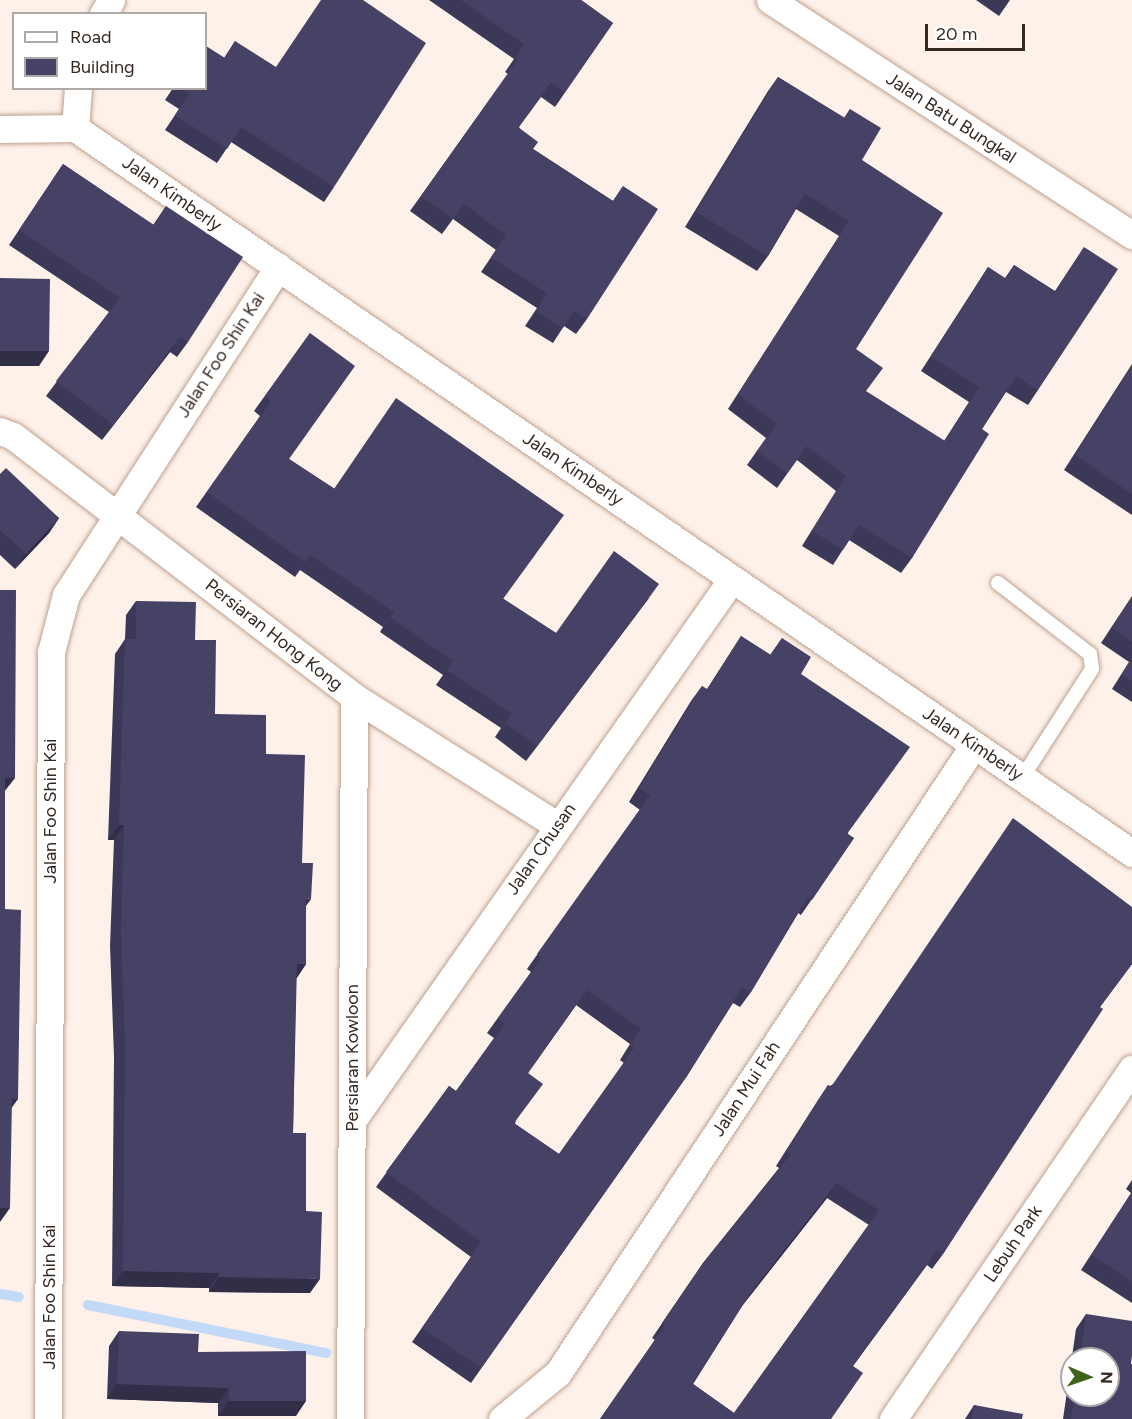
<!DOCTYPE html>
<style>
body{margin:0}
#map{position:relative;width:1132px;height:1419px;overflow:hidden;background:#fef1e9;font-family:Figtree,sans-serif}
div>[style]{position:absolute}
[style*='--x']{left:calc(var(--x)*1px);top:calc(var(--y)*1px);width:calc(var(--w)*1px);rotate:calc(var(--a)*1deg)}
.stream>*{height:10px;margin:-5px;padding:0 5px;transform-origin:5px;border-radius:5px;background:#c3d9f8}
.roads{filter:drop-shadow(0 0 2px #bfa18f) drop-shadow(0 0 2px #bfa18f)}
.lane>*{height:14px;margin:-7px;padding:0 7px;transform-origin:7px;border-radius:7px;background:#fff}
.street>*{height:27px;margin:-13.5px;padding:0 13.5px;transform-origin:13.5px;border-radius:13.5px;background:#fff}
.wall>*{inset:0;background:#3c3958}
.shaded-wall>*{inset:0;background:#312e47}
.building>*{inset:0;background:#464266}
span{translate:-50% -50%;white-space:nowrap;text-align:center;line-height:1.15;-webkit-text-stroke:6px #fff;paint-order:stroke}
.street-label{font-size:18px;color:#352922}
.legend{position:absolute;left:12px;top:12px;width:195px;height:78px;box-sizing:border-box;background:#fff;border:2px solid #aea9a7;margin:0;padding:8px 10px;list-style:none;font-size:18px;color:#352922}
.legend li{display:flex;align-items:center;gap:12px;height:30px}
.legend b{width:30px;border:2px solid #aea9a7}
.north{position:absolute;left:1060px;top:1347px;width:60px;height:60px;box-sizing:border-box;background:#fff;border:2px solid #aea9a7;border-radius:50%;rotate:92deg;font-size:16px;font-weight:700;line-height:24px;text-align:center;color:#352922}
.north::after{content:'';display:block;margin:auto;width:21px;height:27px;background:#3f631b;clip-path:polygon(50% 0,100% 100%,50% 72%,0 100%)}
.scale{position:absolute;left:925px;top:24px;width:100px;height:27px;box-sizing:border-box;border:3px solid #352922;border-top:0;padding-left:8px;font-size:18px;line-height:21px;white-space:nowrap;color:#352922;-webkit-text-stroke:4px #fff;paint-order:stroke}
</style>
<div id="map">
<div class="stream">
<div style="--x:0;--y:1294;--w:19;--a:9"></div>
<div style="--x:88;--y:1305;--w:243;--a:11.4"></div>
</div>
<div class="roads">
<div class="lane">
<div style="--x:998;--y:583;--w:116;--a:37.7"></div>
<div style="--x:1090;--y:654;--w:15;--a:82"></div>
<div style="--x:1092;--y:669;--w:130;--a:122.7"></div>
</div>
<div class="street">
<div style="--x:770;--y:0;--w:432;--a:33"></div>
<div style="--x:103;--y:14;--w:16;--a:-60"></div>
<div style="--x:75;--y:128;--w:40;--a:-85.7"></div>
<div style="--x:0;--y:129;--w:75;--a:-0.8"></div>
<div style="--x:75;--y:128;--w:1282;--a:34.45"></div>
<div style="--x:0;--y:431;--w:14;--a:21"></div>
<div style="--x:13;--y:436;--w:429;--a:37.4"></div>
<div style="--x:354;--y:697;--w:241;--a:32.3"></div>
<div style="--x:352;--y:1121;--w:662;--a:-54.97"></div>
<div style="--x:48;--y:1419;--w:767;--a:-89.78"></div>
<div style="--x:51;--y:652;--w:59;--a:-75.3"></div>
<div style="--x:66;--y:595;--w:391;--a:-57.1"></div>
<div style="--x:350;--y:1419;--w:722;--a:-89.68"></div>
<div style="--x:502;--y:1419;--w:72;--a:-39.4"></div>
<div style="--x:558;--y:1373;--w:753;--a:-56.48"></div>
<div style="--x:893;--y:1419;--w:424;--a:-55.7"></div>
</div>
</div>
<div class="wall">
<div style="clip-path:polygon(429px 0,581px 0,613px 23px,555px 107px,541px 97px,519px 127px,533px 149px,613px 201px,623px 186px,587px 319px,576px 334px,564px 326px,553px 343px,525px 326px,537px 308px,481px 272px,496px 250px,453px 219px,442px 234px,410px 211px,508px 74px,505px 72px,514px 59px)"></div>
<div style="clip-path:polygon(976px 0,1010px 0,999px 16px)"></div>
<div style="clip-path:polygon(235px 41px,334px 187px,324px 202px,231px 142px,217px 163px,165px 130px,179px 109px,165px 100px,173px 88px,206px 88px,224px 58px)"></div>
<div style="clip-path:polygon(778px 77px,844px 118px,850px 109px,862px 160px,856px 349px,866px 392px,944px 441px,969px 402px,921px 371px,988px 267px,1005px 278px,1014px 265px,1055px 291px,1084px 247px,1038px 390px,1028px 405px,1006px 392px,982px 429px,912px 558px,901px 573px,849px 540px,833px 565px,802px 546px,836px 491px,797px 460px,777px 488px,747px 465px,766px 438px,728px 409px,839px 236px,796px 209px,768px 256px,757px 271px,685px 227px,768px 91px)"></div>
<div style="clip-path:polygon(63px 164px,153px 225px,166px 206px,188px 342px,177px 357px,170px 352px,102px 440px,46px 396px,109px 312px,9px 245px)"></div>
<div style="clip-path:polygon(310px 333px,289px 459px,556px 633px,649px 598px,526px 761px,495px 737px,501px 728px,436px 685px,443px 675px,380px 632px,383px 627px,300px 570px,295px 577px,196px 507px,260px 416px,254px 411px)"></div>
<div style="clip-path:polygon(1132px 364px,1132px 515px,1064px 470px)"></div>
<div style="clip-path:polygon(0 474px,59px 518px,49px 533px,15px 569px,0 555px)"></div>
<div style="clip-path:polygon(1132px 596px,1132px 702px,1112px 689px,1129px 662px,1101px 643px)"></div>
<div style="clip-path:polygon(136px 601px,195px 640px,215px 714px,266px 754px,302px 863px,306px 906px,306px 964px,296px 979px,293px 1133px,306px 1211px,310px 1293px,209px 1292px,209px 1288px,112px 1286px,114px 1057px,110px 946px,114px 840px,108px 840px,115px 654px,125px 639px,126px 615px)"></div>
<div style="clip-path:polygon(evenodd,741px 636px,770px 655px,782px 638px,801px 674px,848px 834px,854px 838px,801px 915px,798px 913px,751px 992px,740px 1007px,733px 1003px,687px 1076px,471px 1383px,412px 1342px,471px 1257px,376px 1187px,449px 1086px,456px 1091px,494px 1038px,487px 1033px,531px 972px,527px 969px,640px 810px,629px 802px,691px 701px,702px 686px,707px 689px,741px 636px,576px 1005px,630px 1044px,620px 1060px,624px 1063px,559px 1154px,515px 1124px,528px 1073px,576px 1005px)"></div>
<div style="clip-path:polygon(evenodd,1132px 907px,1132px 964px,1100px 1007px,943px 1254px,932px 1269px,927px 1265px,853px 1366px,831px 1419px,600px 1419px,655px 1340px,652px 1338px,703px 1263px,779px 1168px,776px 1166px,818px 1100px,828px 1085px,830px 1086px,1132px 907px,827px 1198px,869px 1225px,734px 1413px,693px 1384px,744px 1303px,827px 1198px)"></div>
<div style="clip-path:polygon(1132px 1180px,1132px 1303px,1081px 1270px,1131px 1193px,1126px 1189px)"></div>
<div style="clip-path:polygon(evenodd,1086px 1314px,1131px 1364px,1132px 1419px,1063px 1419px,1076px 1329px,1086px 1314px,1072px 1359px,1108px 1359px,1108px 1395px,1072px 1395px,1072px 1359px)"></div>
<div style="clip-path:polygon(119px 1331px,198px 1352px,296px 1416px,218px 1416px,218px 1403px,107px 1399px,109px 1346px)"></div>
<div style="clip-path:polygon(974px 1405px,1022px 1419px,965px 1419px)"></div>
</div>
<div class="shaded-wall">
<div style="clip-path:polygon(180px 337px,170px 352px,102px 440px,113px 425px)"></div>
<div style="clip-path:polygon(0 351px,49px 351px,39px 366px,0 366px)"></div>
<div style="clip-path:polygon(59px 518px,49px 533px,15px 569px,26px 554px)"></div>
<div style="clip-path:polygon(659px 584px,649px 598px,526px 761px,537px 746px)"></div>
<div style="clip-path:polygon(5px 778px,15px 778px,4px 792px)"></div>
<div style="clip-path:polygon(119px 825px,124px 825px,114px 840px,108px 840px)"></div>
<div style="clip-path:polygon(306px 898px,311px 899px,301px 913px)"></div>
<div style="clip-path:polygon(297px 964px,306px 964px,296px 979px)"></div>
<div style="clip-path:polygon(12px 1099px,18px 1099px,8px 1113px)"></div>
<div style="clip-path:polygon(837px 1183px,827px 1198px,739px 1310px,749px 1295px)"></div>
<div style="clip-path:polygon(0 1208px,10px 1208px,0 1222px)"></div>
<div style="clip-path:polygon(123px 1271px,219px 1273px,209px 1288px,112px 1286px)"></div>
<div style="clip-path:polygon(219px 1277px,320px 1279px,310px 1293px,209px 1292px)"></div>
<div style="clip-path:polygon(117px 1384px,229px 1388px,218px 1403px,107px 1399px)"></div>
<div style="clip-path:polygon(229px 1401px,306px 1401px,296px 1416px,218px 1416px)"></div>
</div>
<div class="building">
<div style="clip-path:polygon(321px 0,363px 0,426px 43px,334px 187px,241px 127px,227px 149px,175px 115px,189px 94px,181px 88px,206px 88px,206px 46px,225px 58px,235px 41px,276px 67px)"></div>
<div style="clip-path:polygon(461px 0,581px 0,613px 23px,565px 92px,551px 82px,518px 127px,538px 142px,533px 149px,613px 201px,623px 186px,658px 209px,587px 319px,574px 311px,563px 328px,536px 311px,547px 293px,491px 257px,506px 235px,464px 204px,453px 219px,421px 196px,518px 59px,516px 57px,524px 44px)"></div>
<div style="clip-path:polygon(778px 77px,845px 118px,850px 109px,881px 128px,862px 160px,943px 213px,856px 349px,883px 368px,866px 391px,945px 441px,979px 387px,931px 357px,988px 267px,1006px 279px,1014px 265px,1056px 292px,1084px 247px,1118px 269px,1038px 390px,1016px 376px,982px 429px,989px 434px,912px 558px,859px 525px,843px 550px,812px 531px,846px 476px,807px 446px,787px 473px,757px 451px,777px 424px,738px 394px,849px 221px,805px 194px,768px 256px,696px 212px)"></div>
<div style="clip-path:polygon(63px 164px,154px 225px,166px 206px,243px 257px,188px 342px,180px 337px,113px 425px,56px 381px,120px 298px,19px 230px)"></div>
<div style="clip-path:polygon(0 278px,50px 279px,49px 351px,0 351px)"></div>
<div style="clip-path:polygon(310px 333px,355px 366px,289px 459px,334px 489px,396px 398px,564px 515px,503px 599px,556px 633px,614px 551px,659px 584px,537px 746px,505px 723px,512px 714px,447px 670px,453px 661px,390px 617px,394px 612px,310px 555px,305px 562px,207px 492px,271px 401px,265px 396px)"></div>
<div style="clip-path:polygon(1132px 366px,1132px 494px,1075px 455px)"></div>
<div style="clip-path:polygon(6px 468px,59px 518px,26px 554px,0 530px,0 474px)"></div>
<div style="clip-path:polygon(0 590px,16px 590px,15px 778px,5px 778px,5px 909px,21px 910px,18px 1099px,12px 1099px,10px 1208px,0 1208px)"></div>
<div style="clip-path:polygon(1132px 597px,1132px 642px,1112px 628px)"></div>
<div style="clip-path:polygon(136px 601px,196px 602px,195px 640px,216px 640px,215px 714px,266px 715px,266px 754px,305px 755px,302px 863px,313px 863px,311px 899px,306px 898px,306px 964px,297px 964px,293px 1133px,306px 1133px,306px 1211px,322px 1212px,320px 1279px,219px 1277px,219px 1273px,123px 1271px,125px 1042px,121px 931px,124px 825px,119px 825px,125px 639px,136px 639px)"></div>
<div style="clip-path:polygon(evenodd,741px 636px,771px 655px,782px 638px,811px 657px,801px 674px,910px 747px,847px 834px,854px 838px,812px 900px,808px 897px,751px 992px,742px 987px,687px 1076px,481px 1368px,422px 1328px,481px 1242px,386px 1172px,449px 1086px,456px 1091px,505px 1024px,498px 1018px,542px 957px,537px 954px,650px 795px,639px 788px,702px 686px,707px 690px,741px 636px,587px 990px,641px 1029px,630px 1046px,634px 1048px,559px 1154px,514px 1123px,543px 1084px,528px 1073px,587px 990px)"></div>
<div style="clip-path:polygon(1132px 659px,1132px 681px,1122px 674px)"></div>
<div style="clip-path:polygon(evenodd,1013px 818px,1132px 907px,1132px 964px,1100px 1007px,1103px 1009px,943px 1254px,937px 1251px,853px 1366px,863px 1373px,831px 1419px,600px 1419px,665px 1325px,662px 1323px,703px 1263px,791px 1154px,787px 1151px,828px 1085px,831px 1087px,1013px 818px,837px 1183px,879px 1210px,734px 1413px,693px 1384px,749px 1295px,837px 1183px)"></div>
<div style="clip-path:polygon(1132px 1192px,1132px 1281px,1092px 1255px)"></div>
<div style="clip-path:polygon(1086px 1314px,1132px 1321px,1132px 1355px,1131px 1364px,1132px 1364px,1132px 1419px,1071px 1419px,1074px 1395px,1108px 1395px,1108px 1359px,1080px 1359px)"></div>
<div style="clip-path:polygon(119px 1331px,199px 1334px,198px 1352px,306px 1351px,306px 1401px,229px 1401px,229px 1388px,117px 1384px)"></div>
<div style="clip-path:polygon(974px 1405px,1023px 1414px,1022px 1419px,972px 1419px)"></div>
</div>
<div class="street-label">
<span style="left:951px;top:118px;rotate:33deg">Jalan Batu Bungkal</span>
<span style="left:172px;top:194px;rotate:35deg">Jalan Kimberly</span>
<span style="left:221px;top:355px;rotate:-57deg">Jalan Foo Shin Kai</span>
<span style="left:573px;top:469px;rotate:34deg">Jalan Kimberly</span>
<span style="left:274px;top:635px;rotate:38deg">Persiaran Hong Kong</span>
<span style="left:973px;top:744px;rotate:34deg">Jalan Kimberly</span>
<span style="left:50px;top:811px;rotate:-90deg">Jalan Foo Shin Kai</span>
<span style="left:541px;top:849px;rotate:-55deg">Jalan Chusan</span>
<span style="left:352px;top:1058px;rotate:-90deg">Persiaran Kowloon</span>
<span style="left:746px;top:1089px;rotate:-57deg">Jalan Mui Fah</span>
<span style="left:1013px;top:1244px;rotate:-56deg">Lebuh Park</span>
<span style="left:49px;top:1297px;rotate:-90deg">Jalan Foo Shin Kai</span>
</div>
<ul class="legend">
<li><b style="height:8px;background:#fff"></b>Road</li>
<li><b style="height:16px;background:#464266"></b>Building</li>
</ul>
<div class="north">N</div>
<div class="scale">20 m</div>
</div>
